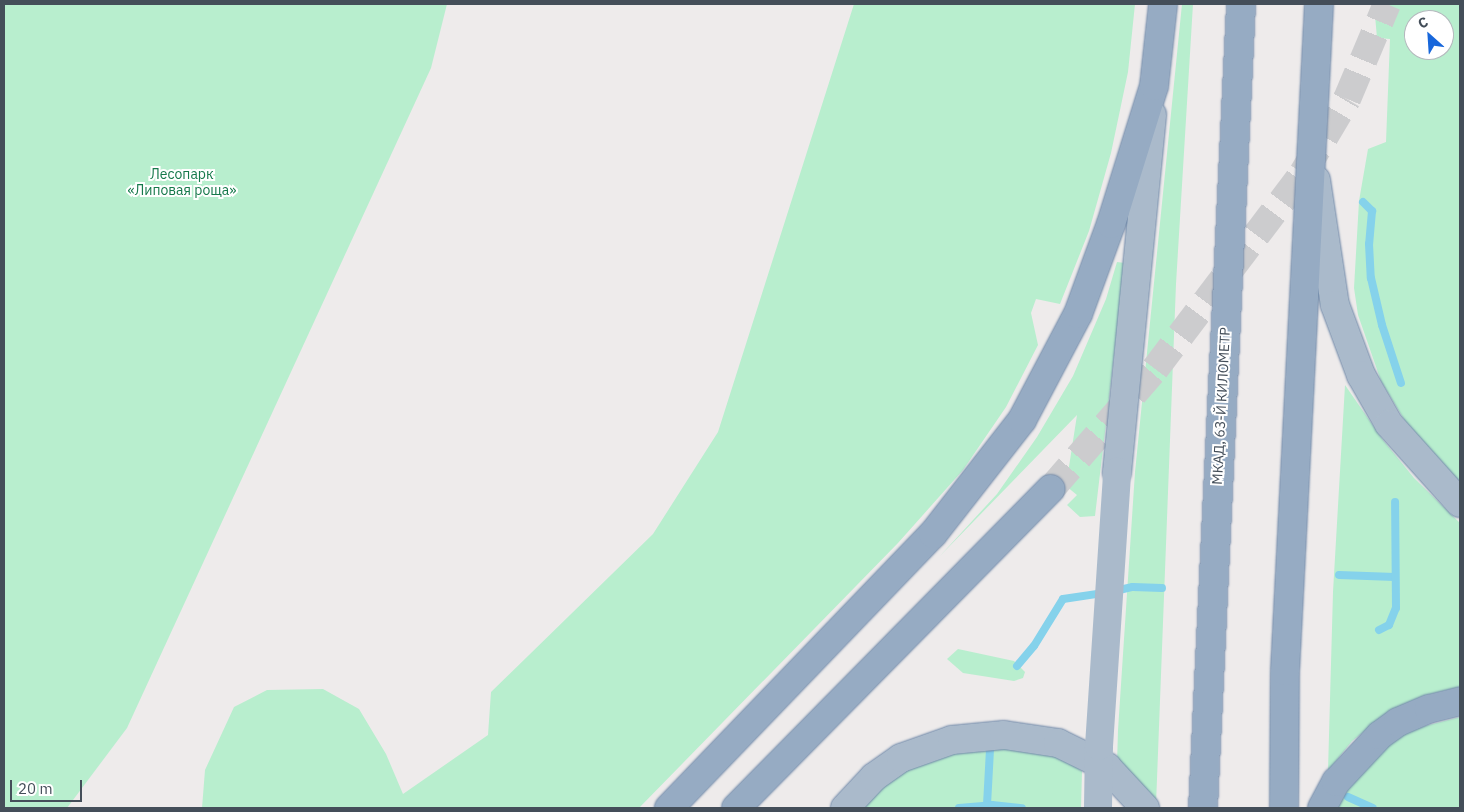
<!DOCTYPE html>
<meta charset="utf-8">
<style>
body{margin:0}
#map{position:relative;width:1464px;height:812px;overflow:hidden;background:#eeebeb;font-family:"IBM Plex Sans",sans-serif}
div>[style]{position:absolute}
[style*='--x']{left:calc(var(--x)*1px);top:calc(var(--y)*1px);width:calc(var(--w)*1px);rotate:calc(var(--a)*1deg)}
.green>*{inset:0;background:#b8eece}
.stream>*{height:8px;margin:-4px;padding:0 4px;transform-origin:4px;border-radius:4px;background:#85d2eb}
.trunk-tunnel>*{height:28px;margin-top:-14px;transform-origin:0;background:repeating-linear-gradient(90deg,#ccccce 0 28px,transparent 0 42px)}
.roads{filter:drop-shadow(0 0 1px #6e87a7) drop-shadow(0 0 1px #6e87a7)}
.primary>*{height:28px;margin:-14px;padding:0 14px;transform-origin:14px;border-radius:14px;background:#aabacb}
.trunk>*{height:28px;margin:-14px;padding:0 14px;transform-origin:14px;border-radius:14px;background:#96abc3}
.primary-bridge>*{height:28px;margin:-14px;padding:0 14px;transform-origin:14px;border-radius:14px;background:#aabacb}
span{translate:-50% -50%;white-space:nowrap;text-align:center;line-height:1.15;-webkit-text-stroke:4px #fff;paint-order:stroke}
.park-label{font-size:14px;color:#16794b}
.street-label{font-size:14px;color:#444e59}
.frame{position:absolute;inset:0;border:5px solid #444e59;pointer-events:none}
.north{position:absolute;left:1404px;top:10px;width:50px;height:50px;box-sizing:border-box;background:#fff;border:1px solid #b4b8bd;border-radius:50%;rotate:334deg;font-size:14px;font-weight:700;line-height:20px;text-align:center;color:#444e59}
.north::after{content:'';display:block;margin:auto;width:18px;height:22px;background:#1867db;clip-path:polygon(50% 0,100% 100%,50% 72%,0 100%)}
.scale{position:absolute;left:10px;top:780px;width:72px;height:22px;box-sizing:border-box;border:2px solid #444e59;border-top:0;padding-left:6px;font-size:15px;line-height:18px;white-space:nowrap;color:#444e59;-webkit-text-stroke:4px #fff;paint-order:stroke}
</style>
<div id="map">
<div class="green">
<div style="clip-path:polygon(4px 4px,447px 4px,431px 68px,127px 728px,67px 808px,4px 808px)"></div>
<div style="clip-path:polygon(854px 4px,1135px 4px,1128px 72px,1111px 153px,1089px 231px,1060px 304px,1036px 299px,1031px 313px,1038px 345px,1006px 407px,963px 470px,898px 543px,639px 808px,202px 808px,205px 770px,234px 707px,267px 690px,323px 689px,359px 709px,386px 754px,403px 794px,488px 735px,491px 692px,653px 534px,718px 432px)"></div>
<div style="clip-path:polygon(1182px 4px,1193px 4px,1176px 284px,1156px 805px,1117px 765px,1118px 730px,1135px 472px)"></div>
<div style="clip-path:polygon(evenodd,1374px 4px,1460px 4px,1460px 482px,1405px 421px,1381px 381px,1358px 315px,1354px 288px,1359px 201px,1368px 149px,1386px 142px,1390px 39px,1377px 38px,1374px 4px,1414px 20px,1444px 20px,1444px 50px,1414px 50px,1414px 20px)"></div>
<div style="clip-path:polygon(1117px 262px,1125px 263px,1095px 516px,1080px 517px,1067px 505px,1077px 495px,1066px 486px,1077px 415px,939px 557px,997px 494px,1037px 437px,1073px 376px,1106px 299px)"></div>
<div style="clip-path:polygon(1345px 385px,1383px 440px,1414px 478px,1460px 523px,1460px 687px,1423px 696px,1392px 710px,1352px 741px,1328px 771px,1333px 592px)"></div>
<div style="clip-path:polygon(958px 649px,1014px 661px,1025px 672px,1023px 678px,1014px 681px,963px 673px,947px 659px)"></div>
<div style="clip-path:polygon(1460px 717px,1460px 808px,1334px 808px,1350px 782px,1379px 750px,1413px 729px)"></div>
<div style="clip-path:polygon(987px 744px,1059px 756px,1082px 771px,1081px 808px,856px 808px,893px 771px)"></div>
</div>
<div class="stream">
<div style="--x:1363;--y:202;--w:13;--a:45"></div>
<div style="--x:1372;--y:211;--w:33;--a:95"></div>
<div style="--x:1369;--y:244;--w:34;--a:87"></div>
<div style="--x:1371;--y:278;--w:48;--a:76.8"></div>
<div style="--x:1382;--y:325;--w:61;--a:71.9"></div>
<div style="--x:1339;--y:575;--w:56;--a:2"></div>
<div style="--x:1115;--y:591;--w:18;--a:-13"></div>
<div style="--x:1133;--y:587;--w:29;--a:2"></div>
<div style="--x:1379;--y:630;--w:11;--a:-27"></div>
<div style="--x:1389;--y:625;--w:18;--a:-68"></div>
<div style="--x:1396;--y:608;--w:106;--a:-90.5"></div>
<div style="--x:1017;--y:666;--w:26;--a:-50"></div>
<div style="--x:1034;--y:646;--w:55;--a:-58.3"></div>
<div style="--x:1063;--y:599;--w:40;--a:-8.5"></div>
<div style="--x:1348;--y:797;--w:27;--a:24"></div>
<div style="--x:987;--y:805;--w:56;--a:-86.9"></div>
<div style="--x:959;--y:808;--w:33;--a:-5"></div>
<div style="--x:992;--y:805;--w:30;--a:6"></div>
</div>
<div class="trunk-tunnel">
<div style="--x:1051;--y:489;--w:159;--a:-49.1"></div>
<div style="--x:1155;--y:369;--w:246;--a:-52.9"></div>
<div style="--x:1303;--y:173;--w:86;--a:-59.3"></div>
<div style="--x:1347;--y:99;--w:103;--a:-67.2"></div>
</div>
<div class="roads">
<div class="primary">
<div style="--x:1316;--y:180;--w:126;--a:81.4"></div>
<div style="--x:1335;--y:305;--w:75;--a:69.6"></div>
<div style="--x:1361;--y:375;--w:56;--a:60.3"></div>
<div style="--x:1389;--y:424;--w:106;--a:48.1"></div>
<div style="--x:1117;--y:472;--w:359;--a:-84.4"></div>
<div style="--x:845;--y:808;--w:42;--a:-46.9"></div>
<div style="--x:874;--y:777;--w:33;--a:-35"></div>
<div style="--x:901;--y:758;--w:54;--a:-19.4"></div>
<div style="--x:952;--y:740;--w:52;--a:-5.5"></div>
<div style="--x:1004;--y:735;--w:55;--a:8.4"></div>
<div style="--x:1058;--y:743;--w:55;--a:26.1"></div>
<div style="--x:1107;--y:767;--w:56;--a:47.2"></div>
</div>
<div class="trunk">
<div style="--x:669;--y:808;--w:380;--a:-46.1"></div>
<div style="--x:933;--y:534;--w:145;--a:-52"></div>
<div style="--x:1022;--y:420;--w:120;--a:-62.2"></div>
<div style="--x:1078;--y:314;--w:96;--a:-69.9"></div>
<div style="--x:1111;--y:224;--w:145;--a:-72.7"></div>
<div style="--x:1154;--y:86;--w:82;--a:-83.7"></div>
<div style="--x:736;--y:808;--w:448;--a:-45.4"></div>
<div style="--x:1203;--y:808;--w:805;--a:-87.29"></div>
<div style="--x:1284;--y:808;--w:137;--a:-89.6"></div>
<div style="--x:1285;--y:671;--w:668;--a:-87.08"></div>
<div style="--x:1322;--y:808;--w:30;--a:-62"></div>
<div style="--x:1336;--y:782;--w:64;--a:-46.9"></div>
<div style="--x:1380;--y:735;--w:22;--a:-36"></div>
<div style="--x:1398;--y:722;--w:34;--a:-23"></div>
<div style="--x:1429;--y:709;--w:32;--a:-14"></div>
</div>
</div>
<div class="primary-bridge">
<div style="--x:1098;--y:808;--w:62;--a:-89.1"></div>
<div style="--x:1099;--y:746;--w:275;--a:-86.2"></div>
</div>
<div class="park-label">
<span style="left:182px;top:182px">Лесопарк<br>«Липовая роща»</span>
</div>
<div class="street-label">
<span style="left:1221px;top:406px;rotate:-87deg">МКАД, 63-Й КИЛОМЕТР</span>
</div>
<div class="frame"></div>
<div class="north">С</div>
<div class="scale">20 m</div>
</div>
